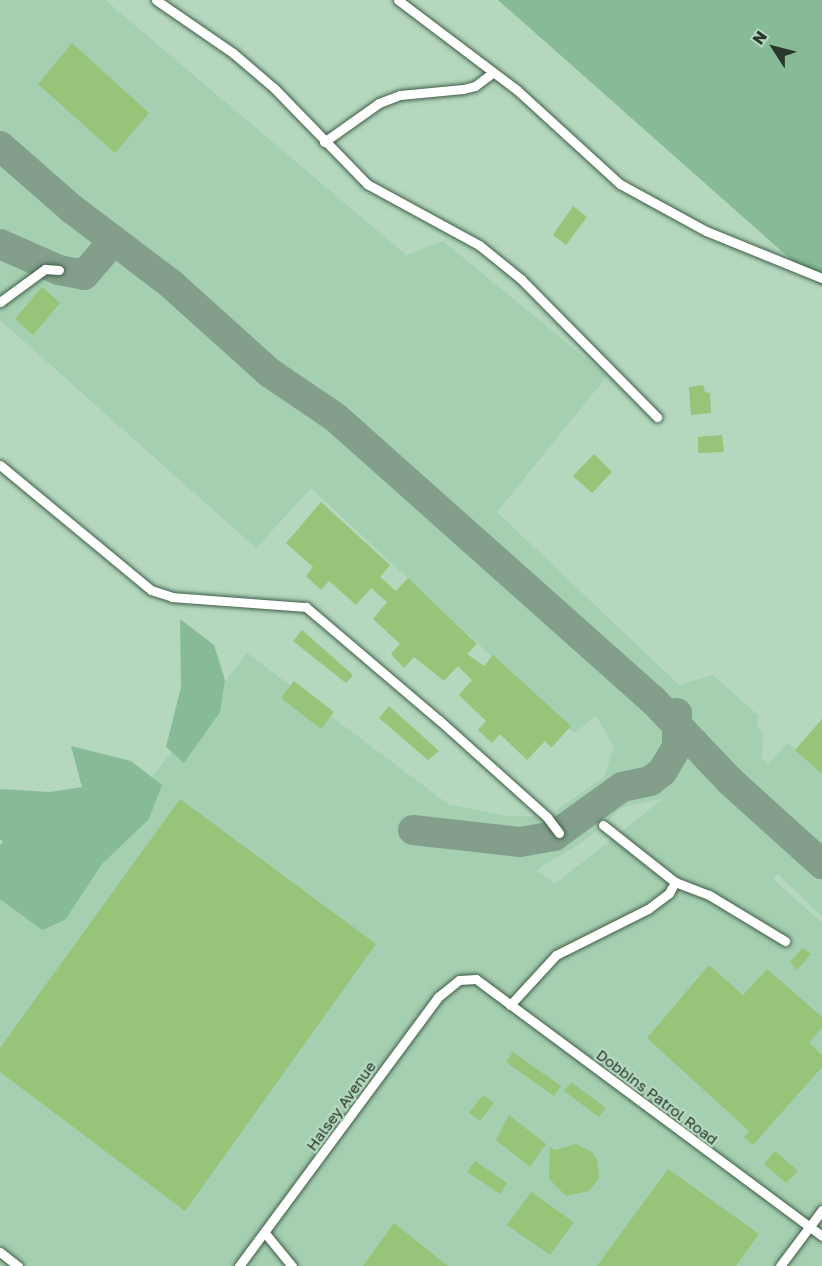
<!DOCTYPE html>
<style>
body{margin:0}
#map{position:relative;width:822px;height:1266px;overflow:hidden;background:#b4d7be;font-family:"Golos Text",sans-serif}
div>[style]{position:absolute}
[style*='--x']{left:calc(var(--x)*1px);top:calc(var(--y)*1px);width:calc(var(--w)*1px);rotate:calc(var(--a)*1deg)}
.built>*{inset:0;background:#a5cfb1}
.green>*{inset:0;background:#87bb97}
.taxiway>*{height:30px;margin:-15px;padding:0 15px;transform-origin:15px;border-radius:15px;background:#839f8b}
.building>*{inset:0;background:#97c479}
.roads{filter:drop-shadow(0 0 2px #3e5d47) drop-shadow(0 0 2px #3e5d47)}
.street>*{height:9px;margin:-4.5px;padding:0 4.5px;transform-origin:4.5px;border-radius:4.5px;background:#fff}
span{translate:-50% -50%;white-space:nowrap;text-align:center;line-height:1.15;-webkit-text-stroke:4.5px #b4d7be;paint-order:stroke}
.street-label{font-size:15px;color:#29372d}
.north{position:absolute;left:744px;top:18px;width:60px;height:60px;-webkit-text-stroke:4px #b4d7be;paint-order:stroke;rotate:306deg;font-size:16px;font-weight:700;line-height:24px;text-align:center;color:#29372d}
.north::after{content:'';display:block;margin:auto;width:21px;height:27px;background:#29372d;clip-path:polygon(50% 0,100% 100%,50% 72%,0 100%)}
</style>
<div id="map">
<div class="built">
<div style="clip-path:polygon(evenodd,0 0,105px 0,406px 255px,443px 241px,607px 376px,497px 512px,679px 685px,713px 675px,759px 716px,756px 724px,764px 734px,761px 757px,768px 764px,788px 743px,822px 773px,822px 916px,778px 874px,773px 879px,822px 923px,822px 1266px,0 1266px,0 850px,61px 897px,247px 653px,448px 804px,506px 816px,547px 817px,604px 777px,614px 746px,596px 716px,574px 733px,311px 488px,256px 548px,0 320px,0 0,664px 798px,555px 884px,536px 870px,581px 843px,624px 807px,664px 798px)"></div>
</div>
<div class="green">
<div style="clip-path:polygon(498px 0,822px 0,822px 287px)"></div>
<div style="clip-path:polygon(180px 619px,214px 645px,225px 680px,220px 712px,184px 763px,166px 747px,181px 687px)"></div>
<div style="clip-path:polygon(71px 746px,131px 761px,162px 785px,149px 819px,102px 864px,65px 920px,42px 930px,0 899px,0 845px,3px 842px,0 839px,0 789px,50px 792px,82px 787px)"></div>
</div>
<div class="taxiway">
<div style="--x:0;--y:146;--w:96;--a:41.2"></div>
<div style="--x:72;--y:209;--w:124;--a:37.1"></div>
<div style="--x:171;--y:284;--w:133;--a:42"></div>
<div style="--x:270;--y:373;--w:78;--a:34.1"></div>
<div style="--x:335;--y:417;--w:424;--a:41.7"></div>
<div style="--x:652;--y:699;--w:113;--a:46.4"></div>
<div style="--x:730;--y:781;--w:124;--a:42.1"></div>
<div style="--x:0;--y:244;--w:64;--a:23.8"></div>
<div style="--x:59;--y:270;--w:25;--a:11"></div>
<div style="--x:84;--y:275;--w:45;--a:-49.5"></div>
<div style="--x:413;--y:830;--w:108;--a:6.4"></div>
<div style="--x:520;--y:842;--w:35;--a:-10"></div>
<div style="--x:554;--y:836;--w:84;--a:-35.8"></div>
<div style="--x:622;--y:787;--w:29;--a:-12"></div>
<div style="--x:650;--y:781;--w:15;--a:-37"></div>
<div style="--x:662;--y:772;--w:29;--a:-59"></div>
<div style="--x:677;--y:747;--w:34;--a:-90"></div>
</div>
<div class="building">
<div style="clip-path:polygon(72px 43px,149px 113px,115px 153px,38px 84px)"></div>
<div style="clip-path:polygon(573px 206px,587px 217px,566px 245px,553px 235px)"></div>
<div style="clip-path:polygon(42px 287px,60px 303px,33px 335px,15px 319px)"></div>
<div style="clip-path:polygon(703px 385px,705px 392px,710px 393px,711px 413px,691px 415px,689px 387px)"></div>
<div style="clip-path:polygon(722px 435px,724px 452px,698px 453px,698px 437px)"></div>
<div style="clip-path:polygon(594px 454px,612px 472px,592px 493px,573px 476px)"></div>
<div style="clip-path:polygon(321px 502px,390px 565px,380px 577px,396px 591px,408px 578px,477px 644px,467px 654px,484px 666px,493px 655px,571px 726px,551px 748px,545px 741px,527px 760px,500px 734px,492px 743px,478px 730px,486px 721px,459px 695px,472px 680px,458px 666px,444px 681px,414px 657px,404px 668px,391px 654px,400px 644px,373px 619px,387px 602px,371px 588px,356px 605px,329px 581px,321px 590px,306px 576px,313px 567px,286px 543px)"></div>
<div style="clip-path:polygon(302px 630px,353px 675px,346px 683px,293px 641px)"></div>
<div style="clip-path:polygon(294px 681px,334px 712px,321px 729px,281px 698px)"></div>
<div style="clip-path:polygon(389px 706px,439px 751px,428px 760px,379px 718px)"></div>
<div style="clip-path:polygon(822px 719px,822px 774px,795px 750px)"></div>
<div style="clip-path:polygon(180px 799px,376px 944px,185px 1211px,0 1072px,0 1048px)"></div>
<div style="clip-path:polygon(803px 948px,811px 954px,797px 970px,790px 962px)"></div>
<div style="clip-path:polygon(709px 965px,743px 995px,767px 969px,822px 1017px,822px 1028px,809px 1043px,822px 1055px,822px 1067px,753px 1145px,744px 1137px,749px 1131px,647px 1038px)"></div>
<div style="clip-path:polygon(513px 1052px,561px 1086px,554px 1096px,506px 1062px)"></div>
<div style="clip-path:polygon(571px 1082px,606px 1108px,599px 1117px,564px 1091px)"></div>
<div style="clip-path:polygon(483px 1095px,494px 1103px,480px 1121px,469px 1113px)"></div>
<div style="clip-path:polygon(509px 1115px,546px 1144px,530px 1167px,496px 1140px)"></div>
<div style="clip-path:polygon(576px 1144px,592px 1152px,597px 1160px,599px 1178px,589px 1191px,566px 1196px,549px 1179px,550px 1147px,555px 1150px)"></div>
<div style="clip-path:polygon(775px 1151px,798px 1171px,786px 1183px,764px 1164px)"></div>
<div style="clip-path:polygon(475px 1161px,507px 1183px,500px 1194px,467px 1172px)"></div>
<div style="clip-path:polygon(668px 1169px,759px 1234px,736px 1266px,597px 1266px)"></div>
<div style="clip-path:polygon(531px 1192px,574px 1222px,550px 1255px,507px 1225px)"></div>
<div style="clip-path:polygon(394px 1223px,448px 1266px,363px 1266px)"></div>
</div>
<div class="roads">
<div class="street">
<div style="--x:156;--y:0;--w:93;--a:34.5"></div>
<div style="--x:233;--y:53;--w:54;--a:40.5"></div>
<div style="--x:274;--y:88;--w:134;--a:45.9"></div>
<div style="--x:367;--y:184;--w:128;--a:28.6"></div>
<div style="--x:479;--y:245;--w:54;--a:39"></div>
<div style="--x:521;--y:279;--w:194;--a:45.4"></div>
<div style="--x:398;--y:0;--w:149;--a:37.1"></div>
<div style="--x:517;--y:90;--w:139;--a:42.4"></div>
<div style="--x:620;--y:184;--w:98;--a:28.7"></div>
<div style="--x:706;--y:231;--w:125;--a:22.1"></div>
<div style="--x:324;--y:142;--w:67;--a:-35.3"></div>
<div style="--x:379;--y:103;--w:22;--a:-21"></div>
<div style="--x:400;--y:95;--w:63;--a:-5.4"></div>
<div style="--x:463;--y:89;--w:12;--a:-14"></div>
<div style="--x:475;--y:86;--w:21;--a:-37"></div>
<div style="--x:0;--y:302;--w:56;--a:-36.3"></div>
<div style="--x:45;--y:269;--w:14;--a:4"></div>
<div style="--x:0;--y:465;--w:196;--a:39.6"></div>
<div style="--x:151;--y:590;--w:22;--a:18"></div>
<div style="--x:172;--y:597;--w:134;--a:4.3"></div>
<div style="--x:306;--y:607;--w:175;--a:40.4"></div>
<div style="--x:439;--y:720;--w:145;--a:41.9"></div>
<div style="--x:547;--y:817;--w:20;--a:53"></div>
<div style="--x:603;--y:825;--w:92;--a:38.4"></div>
<div style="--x:675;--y:882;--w:36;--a:21"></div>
<div style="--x:709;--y:895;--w:89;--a:31.2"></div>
<div style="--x:510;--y:1005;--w:68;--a:-47.4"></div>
<div style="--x:556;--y:955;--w:103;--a:-26.6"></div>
<div style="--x:648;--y:909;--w:26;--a:-37"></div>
<div style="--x:669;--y:893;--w:13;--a:-61"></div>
<div style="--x:265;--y:1233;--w:43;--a:50.7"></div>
<div style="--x:0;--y:1252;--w:23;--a:38"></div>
<div style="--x:239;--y:1266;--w:335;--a:-53.5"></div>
<div style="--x:438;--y:997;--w:27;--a:-39"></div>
<div style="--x:459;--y:980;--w:17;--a:-3"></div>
<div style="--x:476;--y:979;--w:431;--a:36.6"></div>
<div style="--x:780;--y:1266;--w:70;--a:-53.1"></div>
</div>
</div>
<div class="street-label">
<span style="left:657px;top:1097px;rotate:37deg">Dobbins Patrol Road</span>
<span style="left:341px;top:1106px;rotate:-54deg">Halsey Avenue</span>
</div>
<div class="north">N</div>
</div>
